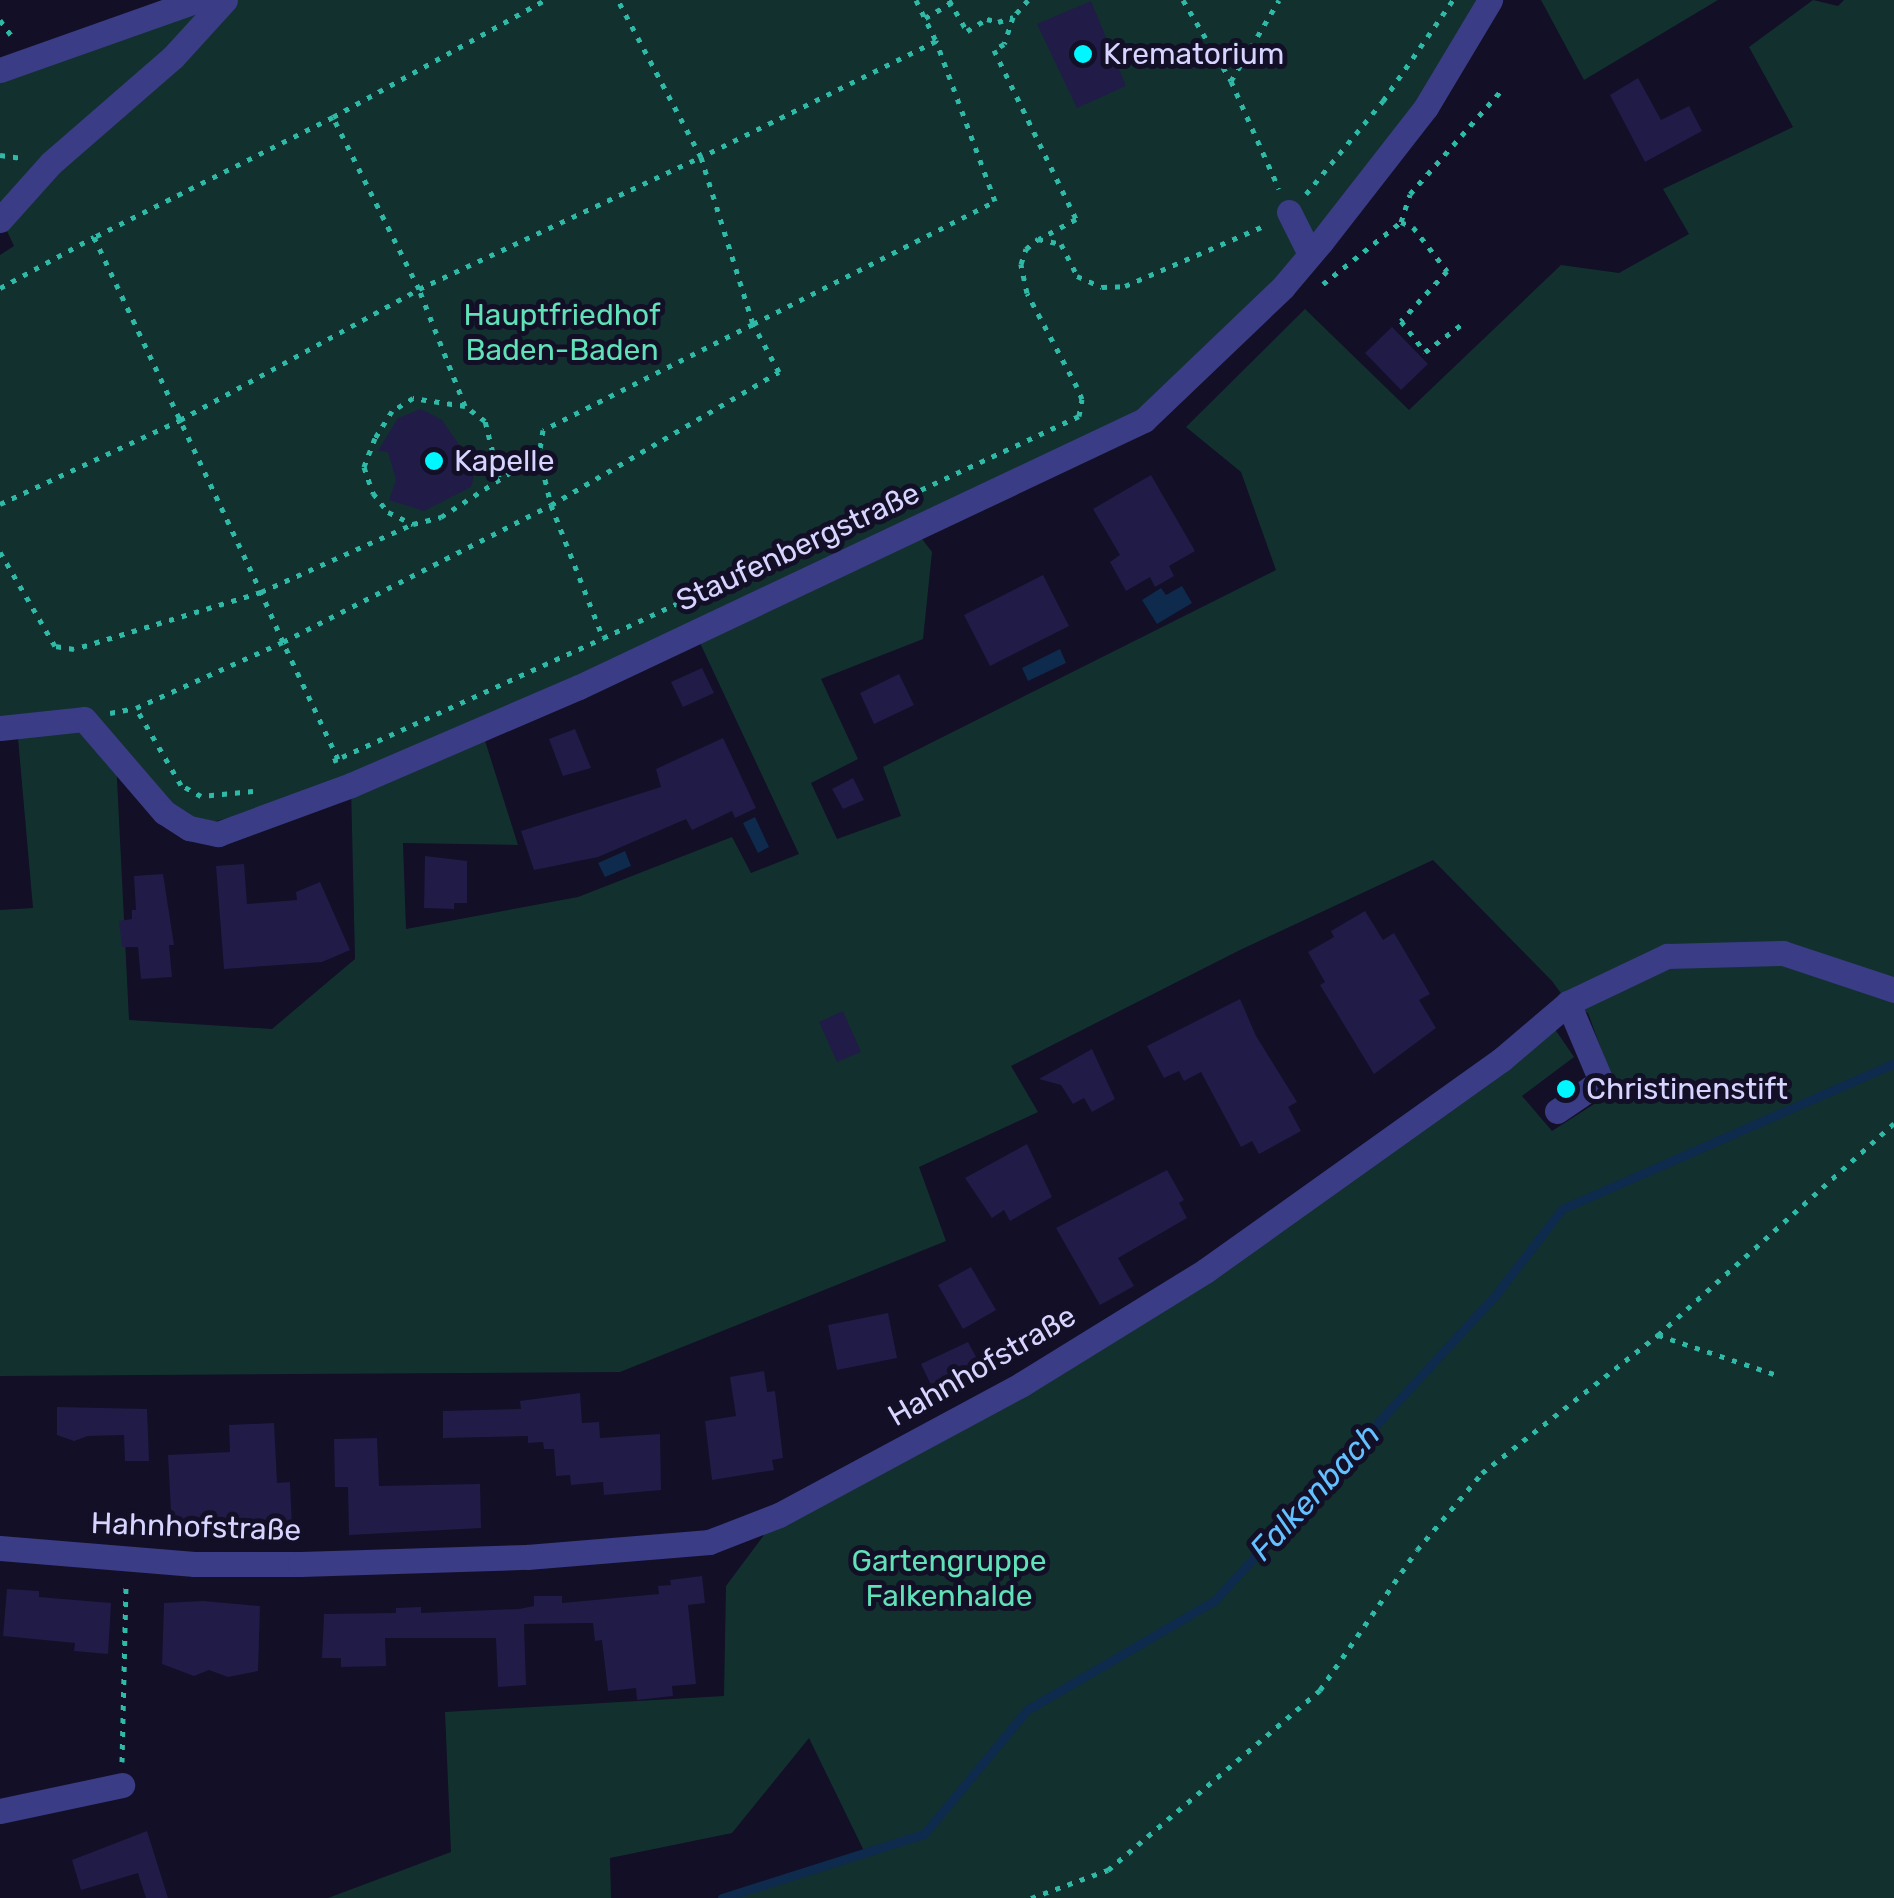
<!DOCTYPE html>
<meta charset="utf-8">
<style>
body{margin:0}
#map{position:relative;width:1894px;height:1898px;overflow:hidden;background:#120f27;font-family:Rubik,sans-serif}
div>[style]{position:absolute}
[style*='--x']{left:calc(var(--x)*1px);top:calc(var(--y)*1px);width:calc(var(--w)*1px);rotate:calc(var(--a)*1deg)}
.green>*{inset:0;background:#12312e}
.water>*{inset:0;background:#0e2a4c}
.stream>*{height:9px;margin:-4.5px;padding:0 4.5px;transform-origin:4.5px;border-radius:4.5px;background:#0e2a4c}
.building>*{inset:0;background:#211b48}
.path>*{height:5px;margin-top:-2.5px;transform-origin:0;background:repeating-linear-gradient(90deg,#2fbaa8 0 5px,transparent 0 13px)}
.minor>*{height:25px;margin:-12.5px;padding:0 12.5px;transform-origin:12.5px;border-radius:12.5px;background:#3a3c86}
.dots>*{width:28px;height:28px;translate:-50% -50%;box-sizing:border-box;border:5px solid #120f27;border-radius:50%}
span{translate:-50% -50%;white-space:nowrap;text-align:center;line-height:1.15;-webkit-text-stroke:10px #120f27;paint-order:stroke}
.poi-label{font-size:30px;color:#d7d5ff}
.left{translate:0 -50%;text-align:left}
.park-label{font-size:30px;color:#60e1b8}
.street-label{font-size:30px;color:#d7d5ff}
.water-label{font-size:32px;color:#63c1ff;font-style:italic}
</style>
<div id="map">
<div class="green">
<div style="clip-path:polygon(evenodd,198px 0,1490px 0,1321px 242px,1144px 420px,481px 728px,518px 845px,403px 843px,406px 929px,578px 897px,732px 837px,751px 873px,799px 854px,700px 643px,922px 539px,932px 552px,923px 639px,821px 679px,858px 759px,811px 783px,837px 839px,901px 816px,883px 767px,1276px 570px,1241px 472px,1186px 427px,1305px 309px,1409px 410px,1561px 265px,1619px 273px,1689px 234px,1663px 189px,1793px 127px,1749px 47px,1813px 0,1838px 6px,1844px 0,1894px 0,1894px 1898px,722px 1898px,865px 1853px,809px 1738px,732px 1833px,610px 1858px,611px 1898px,328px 1898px,451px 1852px,445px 1712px,724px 1696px,726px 1586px,779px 1515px,1022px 1384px,1548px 1019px,1574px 1057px,1522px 1096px,1552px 1131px,1616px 1090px,1588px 1013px,1568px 1003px,1552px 981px,1433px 860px,1240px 950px,1011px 1066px,1038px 1112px,919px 1167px,946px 1241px,620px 1372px,0 1376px,0 910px,33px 908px,17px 727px,0 728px,0 255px,14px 246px,0 216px,0 70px,198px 0,116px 759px,189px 828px,351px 786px,355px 959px,272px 1029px,129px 1020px,116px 759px)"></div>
<div style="clip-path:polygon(1541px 0,1718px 0,1584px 80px)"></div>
</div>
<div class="water">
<div style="clip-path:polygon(1182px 586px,1192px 603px,1157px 624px,1142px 600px,1161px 588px,1166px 595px)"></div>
<div style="clip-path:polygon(1060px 649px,1066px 663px,1028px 681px,1022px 668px)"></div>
<div style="clip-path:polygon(755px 817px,769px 847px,758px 853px,743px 823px)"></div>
<div style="clip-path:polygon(625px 851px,631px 866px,605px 877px,598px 863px)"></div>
</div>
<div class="stream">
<div style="--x:722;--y:1898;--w:212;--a:-17.6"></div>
<div style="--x:924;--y:1834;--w:161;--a:-50.3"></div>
<div style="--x:1027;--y:1710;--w:218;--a:-30.3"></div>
<div style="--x:1215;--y:1600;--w:412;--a:-47.4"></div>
<div style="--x:1494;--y:1297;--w:111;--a:-52.3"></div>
<div style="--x:1562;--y:1209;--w:363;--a:-23.7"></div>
</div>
<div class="building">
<div style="clip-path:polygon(1091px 1px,1126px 86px,1077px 108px,1037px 24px)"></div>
<div style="clip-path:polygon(1638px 78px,1661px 120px,1689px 106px,1702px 131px,1645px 162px,1610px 95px)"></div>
<div style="clip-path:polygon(1392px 327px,1428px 364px,1401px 390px,1365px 353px)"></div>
<div style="clip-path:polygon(421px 409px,442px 420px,460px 446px,481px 452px,471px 487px,424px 511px,389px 500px,396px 480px,388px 452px,378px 451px,398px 418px)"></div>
<div style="clip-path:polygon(1151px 475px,1195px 551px,1169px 566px,1174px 576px,1155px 587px,1150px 577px,1126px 591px,1110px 562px,1120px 555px,1093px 509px)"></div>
<div style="clip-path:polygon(1043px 575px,1069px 626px,990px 666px,964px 615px)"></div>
<div style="clip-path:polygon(702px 668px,714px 693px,683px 707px,671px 682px)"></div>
<div style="clip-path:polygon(899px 674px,914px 705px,874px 724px,860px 693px)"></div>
<div style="clip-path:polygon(575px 729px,591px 768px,563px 776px,549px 739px)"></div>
<div style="clip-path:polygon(723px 738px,756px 808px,735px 818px,732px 811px,692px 830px,686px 819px,598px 857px,534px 870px,521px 831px,661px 787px,656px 769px)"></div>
<div style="clip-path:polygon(853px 778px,864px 800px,843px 809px,832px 789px)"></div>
<div style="clip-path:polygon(425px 856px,467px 861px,467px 903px,454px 903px,454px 909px,424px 908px)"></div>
<div style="clip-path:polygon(244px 864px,247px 904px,297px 900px,296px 892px,320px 882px,350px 950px,322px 962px,224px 969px,216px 866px)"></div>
<div style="clip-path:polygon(163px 874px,174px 945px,169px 945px,172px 977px,141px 979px,138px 947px,122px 947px,119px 921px,132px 919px,132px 910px,136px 910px,134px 876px)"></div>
<div style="clip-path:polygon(1365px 911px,1383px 940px,1394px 933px,1430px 994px,1419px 1000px,1436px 1028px,1374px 1074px,1320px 985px,1325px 982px,1308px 952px,1334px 937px,1331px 931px)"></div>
<div style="clip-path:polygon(1240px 999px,1256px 1036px,1297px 1102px,1288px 1107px,1301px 1131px,1259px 1154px,1252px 1141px,1241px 1147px,1201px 1072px,1184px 1081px,1179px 1071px,1164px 1078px,1147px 1046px)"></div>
<div style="clip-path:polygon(843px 1011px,861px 1052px,837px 1062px,819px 1022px)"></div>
<div style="clip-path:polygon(1092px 1049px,1115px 1099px,1092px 1112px,1084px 1098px,1073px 1104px,1061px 1085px,1039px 1079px)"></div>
<div style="clip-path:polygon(1027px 1144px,1052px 1197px,1010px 1221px,1004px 1210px,992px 1218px,965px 1178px)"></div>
<div style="clip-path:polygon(1167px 1170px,1184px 1200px,1179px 1203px,1187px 1218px,1118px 1258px,1134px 1286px,1100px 1305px,1056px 1228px)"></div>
<div style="clip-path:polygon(971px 1267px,996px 1310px,963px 1329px,938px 1285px)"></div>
<div style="clip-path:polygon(888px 1313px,897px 1358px,837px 1370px,828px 1325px)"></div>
<div style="clip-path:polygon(968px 1342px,980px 1364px,932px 1387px,921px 1364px)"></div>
<div style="clip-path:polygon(764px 1371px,767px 1392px,775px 1391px,783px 1458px,772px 1460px,774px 1470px,712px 1480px,705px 1421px,736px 1416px,730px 1377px)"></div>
<div style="clip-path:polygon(580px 1393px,582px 1423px,599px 1422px,600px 1438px,660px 1434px,661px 1490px,604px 1495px,603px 1482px,571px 1485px,570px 1475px,556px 1476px,554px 1449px,544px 1449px,543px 1442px,528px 1443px,528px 1436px,443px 1438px,443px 1411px,521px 1409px,520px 1401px)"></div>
<div style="clip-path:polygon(57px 1407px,147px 1409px,149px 1461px,125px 1461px,124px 1435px,88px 1436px,74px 1441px,57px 1435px)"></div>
<div style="clip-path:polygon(274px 1423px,277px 1483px,290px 1482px,292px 1528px,241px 1536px,240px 1526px,172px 1530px,168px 1455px,230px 1452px,229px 1425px)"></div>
<div style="clip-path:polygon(377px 1438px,379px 1486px,480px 1484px,481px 1528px,349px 1535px,348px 1487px,335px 1487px,334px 1439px)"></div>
<div style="clip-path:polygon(702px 1576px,705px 1603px,688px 1605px,696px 1684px,672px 1686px,673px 1696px,637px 1700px,636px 1688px,608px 1691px,602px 1640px,595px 1641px,593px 1623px,524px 1624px,526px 1685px,498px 1687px,496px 1638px,385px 1638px,386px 1666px,341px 1667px,341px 1658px,322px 1658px,324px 1614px,396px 1613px,396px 1608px,421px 1607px,421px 1613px,519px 1609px,534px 1606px,534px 1596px,562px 1596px,562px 1603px,659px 1594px,658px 1586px,671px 1585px,670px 1580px)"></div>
<div style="clip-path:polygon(7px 1589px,39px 1591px,39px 1597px,111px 1603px,108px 1654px,74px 1651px,75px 1643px,3px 1636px)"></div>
<div style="clip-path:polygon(203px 1601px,260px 1606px,258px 1671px,228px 1677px,209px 1670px,194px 1676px,162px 1664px,164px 1603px)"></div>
<div style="clip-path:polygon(147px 1831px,168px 1898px,146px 1898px,138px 1873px,81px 1890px,72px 1860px)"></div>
</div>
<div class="path">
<div style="--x:916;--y:0;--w:46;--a:64"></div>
<div style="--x:936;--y:41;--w:262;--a:153.7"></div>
<div style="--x:701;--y:157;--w:175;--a:72.7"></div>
<div style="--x:753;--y:324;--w:271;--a:-26.9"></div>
<div style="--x:995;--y:201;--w:171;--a:-110.2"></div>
<div style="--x:949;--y:0;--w:36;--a:60"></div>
<div style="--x:967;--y:31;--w:23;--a:-31"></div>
<div style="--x:987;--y:19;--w:11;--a:15"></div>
<div style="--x:998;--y:22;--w:16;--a:-18"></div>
<div style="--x:1028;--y:0;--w:23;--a:131"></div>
<div style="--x:1013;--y:17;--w:28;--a:108"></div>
<div style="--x:1004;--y:44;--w:12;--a:149"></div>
<div style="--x:994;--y:50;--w:188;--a:64.1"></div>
<div style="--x:1076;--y:219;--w:42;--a:151.6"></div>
<div style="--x:1183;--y:0;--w:94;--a:59.3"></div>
<div style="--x:1231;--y:81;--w:118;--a:66"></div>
<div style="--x:925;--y:18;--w:36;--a:-30"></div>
<div style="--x:0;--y:20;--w:22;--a:54"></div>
<div style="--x:1231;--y:81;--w:94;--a:-59.3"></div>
<div style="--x:333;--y:117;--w:242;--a:-28.9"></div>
<div style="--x:0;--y:155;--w:22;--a:8"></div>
<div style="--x:1306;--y:194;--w:121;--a:-50.4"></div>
<div style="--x:1383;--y:101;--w:123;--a:-55.3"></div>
<div style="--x:1401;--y:222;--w:29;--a:-72"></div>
<div style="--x:1410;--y:194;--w:136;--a:-48.6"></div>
<div style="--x:1323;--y:284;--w:100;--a:-38.5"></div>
<div style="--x:1401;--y:222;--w:13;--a:23"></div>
<div style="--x:1413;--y:227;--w:56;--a:52.3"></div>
<div style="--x:1447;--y:271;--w:68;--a:132.6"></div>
<div style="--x:1401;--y:321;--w:39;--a:52"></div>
<div style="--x:1425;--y:352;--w:51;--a:-37.1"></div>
<div style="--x:0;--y:288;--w:107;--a:-28.5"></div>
<div style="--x:94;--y:237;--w:392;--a:64.8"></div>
<div style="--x:261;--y:592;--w:195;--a:163"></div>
<div style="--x:74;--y:649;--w:19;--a:-171"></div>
<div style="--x:55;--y:646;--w:109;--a:-120.3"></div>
<div style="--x:465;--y:406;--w:126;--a:-111.5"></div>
<div style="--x:419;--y:289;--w:311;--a:-25.1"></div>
<div style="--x:701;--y:157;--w:178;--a:-117.9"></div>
<div style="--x:499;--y:477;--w:58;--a:-104"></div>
<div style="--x:485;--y:421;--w:25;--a:-143"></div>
<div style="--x:465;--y:406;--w:53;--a:-171.3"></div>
<div style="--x:413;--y:398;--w:25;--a:148"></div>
<div style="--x:392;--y:411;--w:32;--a:122"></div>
<div style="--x:375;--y:438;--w:31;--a:111"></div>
<div style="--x:364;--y:467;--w:28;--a:71"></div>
<div style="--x:373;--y:493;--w:24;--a:52"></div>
<div style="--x:388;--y:512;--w:28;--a:26"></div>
<div style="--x:413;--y:524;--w:29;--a:-14"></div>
<div style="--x:441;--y:517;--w:117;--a:-32.7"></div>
<div style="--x:0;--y:504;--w:199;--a:-25"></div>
<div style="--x:180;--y:420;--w:273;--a:-28.7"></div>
<div style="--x:419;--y:289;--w:192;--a:-116.6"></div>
<div style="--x:333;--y:117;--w:267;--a:153.3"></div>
<div style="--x:110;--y:713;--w:26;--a:-11"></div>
<div style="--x:342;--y:757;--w:287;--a:-24.5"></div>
<div style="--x:333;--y:761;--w:5;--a:-22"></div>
<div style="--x:338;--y:759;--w:129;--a:-115.2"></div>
<div style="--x:283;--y:642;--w:301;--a:-27.1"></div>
<div style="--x:551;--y:505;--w:264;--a:-30.3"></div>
<div style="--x:779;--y:372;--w:55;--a:-118.4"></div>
<div style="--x:753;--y:324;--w:235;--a:153.2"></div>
<div style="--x:543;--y:430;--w:24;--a:99"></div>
<div style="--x:539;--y:454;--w:52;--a:76.8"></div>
<div style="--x:551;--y:505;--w:143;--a:68.6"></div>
<div style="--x:603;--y:638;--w:525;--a:-25"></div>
<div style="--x:1079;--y:416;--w:17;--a:-80"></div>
<div style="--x:1082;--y:399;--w:13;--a:-113"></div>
<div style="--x:1077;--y:387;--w:106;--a:-118"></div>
<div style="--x:1027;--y:293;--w:30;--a:-102"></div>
<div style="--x:1021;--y:264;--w:16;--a:-72"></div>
<div style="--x:1026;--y:249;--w:16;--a:-40"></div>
<div style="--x:1038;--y:239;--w:24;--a:12"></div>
<div style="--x:1061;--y:244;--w:36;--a:63"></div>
<div style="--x:1077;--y:276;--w:27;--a:24"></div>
<div style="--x:1102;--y:287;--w:23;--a:-2"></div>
<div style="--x:1125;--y:286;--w:154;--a:-23.4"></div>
<div style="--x:253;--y:791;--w:52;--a:174.5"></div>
<div style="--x:201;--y:796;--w:23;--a:-151"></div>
<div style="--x:181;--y:785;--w:89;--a:-120.3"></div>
<div style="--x:136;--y:708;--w:161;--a:-24.2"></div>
<div style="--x:283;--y:642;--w:55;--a:-113.7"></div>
<div style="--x:261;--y:592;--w:167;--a:-24.1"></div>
<div style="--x:1658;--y:1335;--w:126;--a:18.6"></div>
<div style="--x:122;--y:1762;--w:179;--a:-88.7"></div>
<div style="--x:1031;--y:1898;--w:82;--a:-20"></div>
<div style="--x:1108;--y:1870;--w:278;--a:-40.3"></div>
<div style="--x:1320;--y:1690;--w:170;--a:-55.3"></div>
<div style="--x:1417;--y:1550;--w:101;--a:-49.8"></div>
<div style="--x:1482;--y:1473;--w:224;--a:-38.1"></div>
<div style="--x:1658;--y:1335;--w:317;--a:-41.9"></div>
</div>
<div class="minor">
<div style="--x:0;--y:70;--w:210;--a:-19.5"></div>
<div style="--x:1289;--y:212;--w:47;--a:63.4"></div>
<div style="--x:0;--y:220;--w:76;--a:-48.2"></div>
<div style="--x:51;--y:163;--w:162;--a:-41"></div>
<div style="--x:173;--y:57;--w:77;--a:-47.6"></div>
<div style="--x:0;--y:728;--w:84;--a:-6.1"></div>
<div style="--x:84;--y:719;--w:123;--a:49.3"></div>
<div style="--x:164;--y:812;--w:30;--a:33"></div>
<div style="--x:189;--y:828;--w:30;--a:12"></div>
<div style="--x:218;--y:834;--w:142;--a:-20.2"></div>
<div style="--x:351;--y:785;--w:248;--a:-23.3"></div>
<div style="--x:579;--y:687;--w:625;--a:-25.29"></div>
<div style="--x:1144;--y:420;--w:192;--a:-43.7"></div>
<div style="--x:1283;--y:287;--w:59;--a:-49.8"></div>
<div style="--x:1321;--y:242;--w:171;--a:-52.1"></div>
<div style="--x:1426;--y:107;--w:125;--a:-59.1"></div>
<div style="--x:1557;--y:1111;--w:53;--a:-34.3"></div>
<div style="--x:1601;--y:1081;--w:85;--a:-112.9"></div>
<div style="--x:0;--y:1548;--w:195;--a:4.7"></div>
<div style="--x:194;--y:1564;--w:106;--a:0"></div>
<div style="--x:300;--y:1564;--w:227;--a:-1.8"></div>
<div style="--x:527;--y:1557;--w:183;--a:-4.7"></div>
<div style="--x:709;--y:1542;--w:75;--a:-21.1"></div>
<div style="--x:779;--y:1515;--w:276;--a:-28.3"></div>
<div style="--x:1022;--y:1384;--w:215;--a:-31.7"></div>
<div style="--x:1205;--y:1271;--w:364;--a:-35.5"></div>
<div style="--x:1501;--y:1060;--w:88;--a:-40.4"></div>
<div style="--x:1568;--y:1003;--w:110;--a:-25.4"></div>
<div style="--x:1667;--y:956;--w:116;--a:-1.5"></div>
<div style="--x:1783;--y:953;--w:117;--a:18.4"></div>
<div style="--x:0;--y:1811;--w:125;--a:-12"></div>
</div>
<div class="dots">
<div style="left:1083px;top:54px;background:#01f7ff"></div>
<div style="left:434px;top:461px;background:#01f7ff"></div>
<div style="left:1566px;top:1089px;background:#01f7ff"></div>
</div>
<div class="poi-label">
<span class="left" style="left:1103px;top:54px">Krematorium</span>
<span class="left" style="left:454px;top:461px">Kapelle</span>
<span class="left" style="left:1586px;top:1089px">Christinenstift</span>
</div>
<div class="park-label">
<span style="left:562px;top:332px">Hauptfriedhof<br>Baden-Baden</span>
<span style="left:949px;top:1578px">Gartengruppe<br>Falkenhalde</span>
</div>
<div class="street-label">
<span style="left:798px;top:547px;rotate:-25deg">Staufenbergstraße</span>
<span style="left:982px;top:1366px;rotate:-30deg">Hahnhofstraße</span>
<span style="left:196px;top:1527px;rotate:2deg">Hahnhofstraße</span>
</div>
<div class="water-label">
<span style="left:1315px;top:1492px;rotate:-47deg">Falkenbach</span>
</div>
</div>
